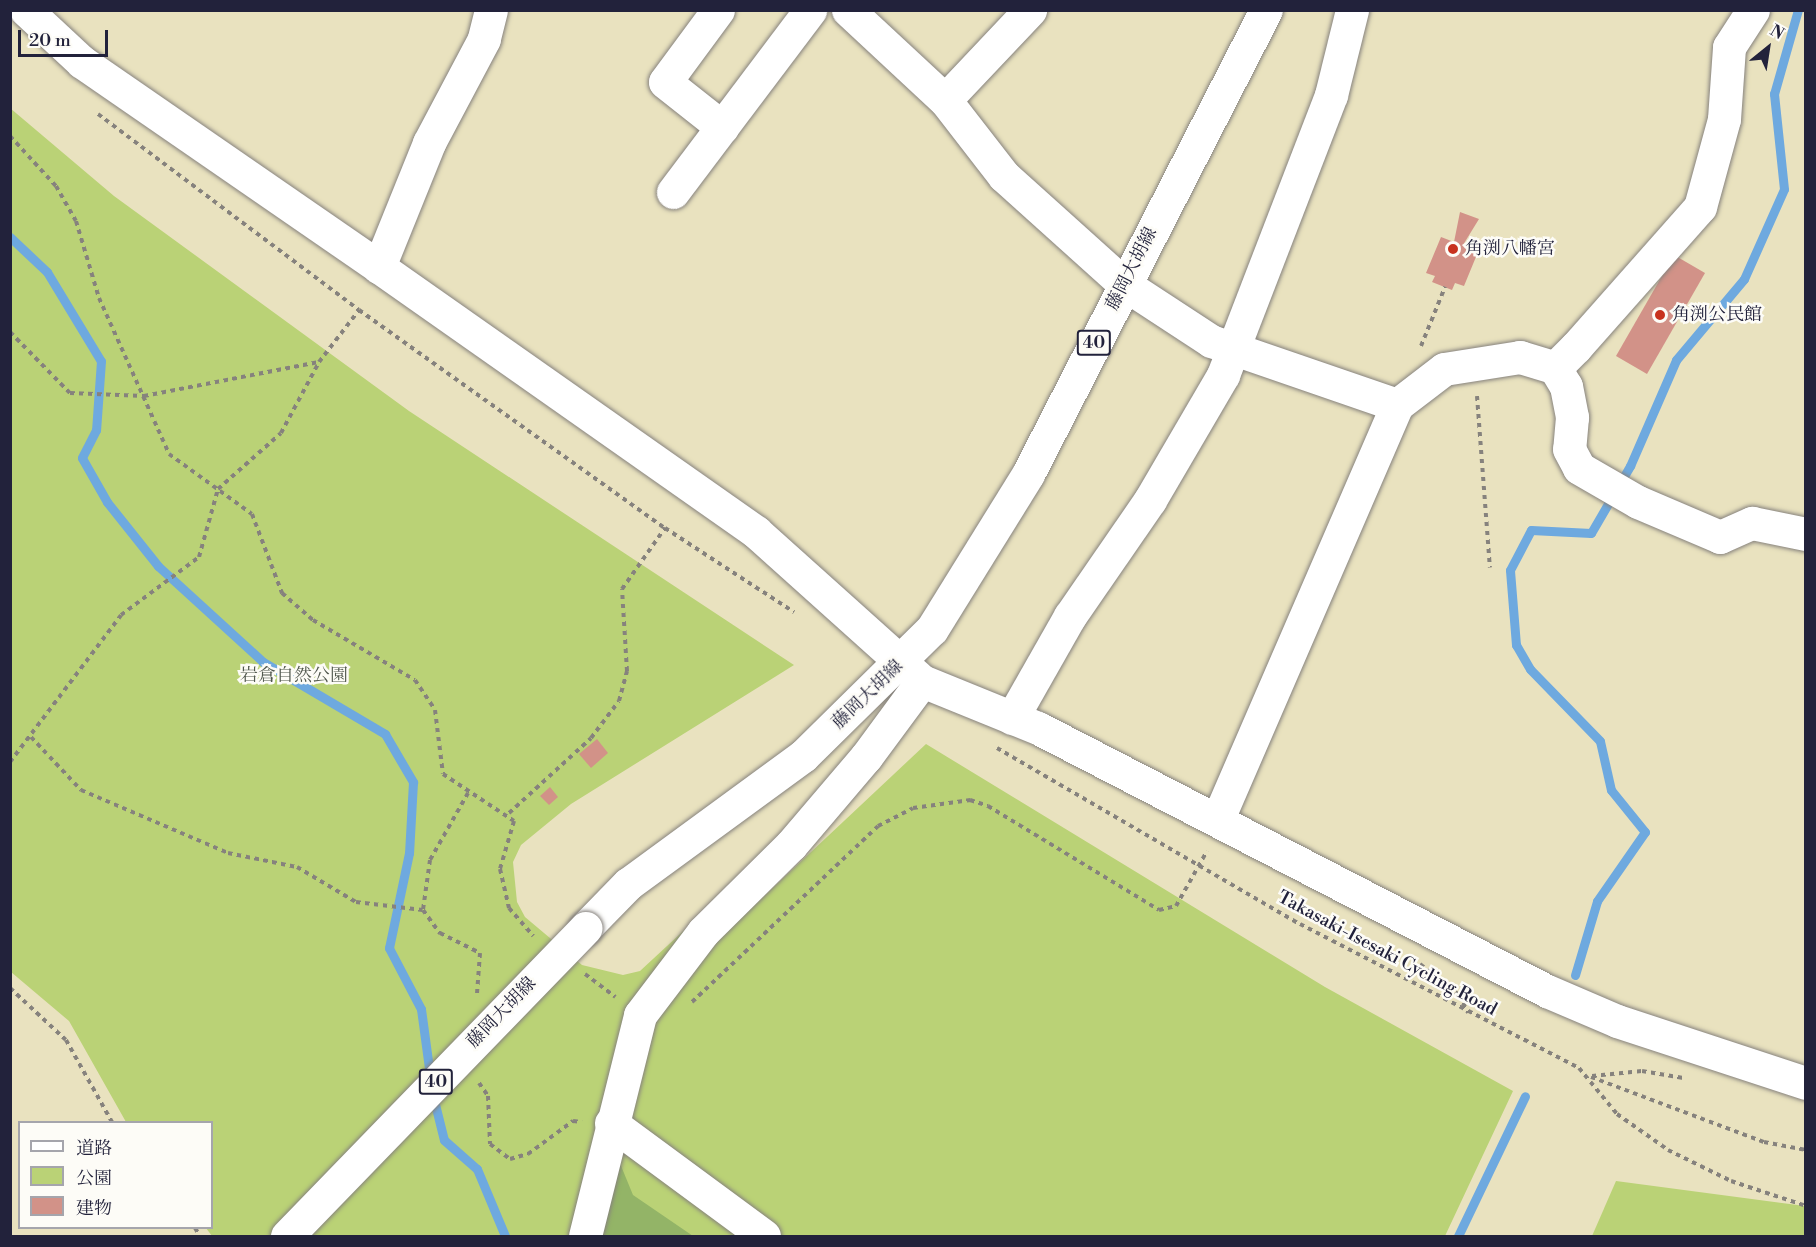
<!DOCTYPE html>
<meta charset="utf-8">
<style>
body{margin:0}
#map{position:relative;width:1816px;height:1247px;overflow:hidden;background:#e9e2bf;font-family:"Libre Bodoni","Noto Serif JP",serif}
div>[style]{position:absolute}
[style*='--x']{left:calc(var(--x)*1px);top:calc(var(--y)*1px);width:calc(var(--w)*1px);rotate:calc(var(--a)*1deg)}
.green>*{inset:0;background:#bad276}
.forest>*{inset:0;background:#93b467}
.stream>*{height:9px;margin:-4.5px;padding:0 4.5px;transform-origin:4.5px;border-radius:4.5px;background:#6ea9df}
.building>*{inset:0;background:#d29288}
.path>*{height:4px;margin-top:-2px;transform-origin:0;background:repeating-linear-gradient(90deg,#86827d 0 4.5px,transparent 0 9px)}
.roads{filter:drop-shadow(0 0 2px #86827d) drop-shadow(0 0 2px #86827d)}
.minor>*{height:33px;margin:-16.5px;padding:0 16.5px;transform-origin:16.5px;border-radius:16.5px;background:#fff}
.major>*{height:33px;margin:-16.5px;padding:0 16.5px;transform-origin:16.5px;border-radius:16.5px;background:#fff}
.bridges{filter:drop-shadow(0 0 2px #86827d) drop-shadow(0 0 2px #86827d)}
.major-bridge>*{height:33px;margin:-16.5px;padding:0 16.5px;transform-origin:16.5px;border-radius:16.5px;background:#fff}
.dots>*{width:16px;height:16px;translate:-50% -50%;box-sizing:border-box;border:3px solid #fdfcf7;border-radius:50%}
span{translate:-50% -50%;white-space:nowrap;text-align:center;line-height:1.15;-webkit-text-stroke:5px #fdfcf7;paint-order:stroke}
.shield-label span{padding:2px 4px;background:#fdfcf7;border:2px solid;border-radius:4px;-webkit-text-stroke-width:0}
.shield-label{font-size:16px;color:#22223b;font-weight:700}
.poi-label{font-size:18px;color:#22223b}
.left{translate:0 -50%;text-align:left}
.street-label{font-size:18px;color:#22223b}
.park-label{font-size:18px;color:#50574d}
.frame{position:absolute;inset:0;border:12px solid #22223b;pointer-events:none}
.legend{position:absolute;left:18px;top:1121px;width:195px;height:108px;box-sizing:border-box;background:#fdfcf7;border:2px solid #a5a5ac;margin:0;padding:8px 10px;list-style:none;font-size:18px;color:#22223b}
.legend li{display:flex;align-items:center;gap:12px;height:30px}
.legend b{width:30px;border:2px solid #a5a5ac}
.north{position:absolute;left:1738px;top:18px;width:60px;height:60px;-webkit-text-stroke:4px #fdfcf7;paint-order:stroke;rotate:30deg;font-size:16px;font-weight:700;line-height:24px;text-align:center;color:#22223b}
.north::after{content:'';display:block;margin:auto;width:21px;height:27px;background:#22223b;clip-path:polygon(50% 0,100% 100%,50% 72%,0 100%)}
.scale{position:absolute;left:18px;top:30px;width:90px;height:27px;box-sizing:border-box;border:3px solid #22223b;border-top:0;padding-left:8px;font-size:18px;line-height:21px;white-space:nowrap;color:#22223b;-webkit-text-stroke:4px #fdfcf7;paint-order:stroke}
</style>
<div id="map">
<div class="green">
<div style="clip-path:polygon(10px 108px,114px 196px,409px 411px,794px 665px,571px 804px,521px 845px,513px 862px,517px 902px,525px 917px,582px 965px,623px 975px,640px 971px,694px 921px,714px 943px,926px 744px,1325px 987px,1513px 1091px,1445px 1236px,212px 1236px,206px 1228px,212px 1228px,212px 1122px,126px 1122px,69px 1021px,11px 972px)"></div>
<div style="clip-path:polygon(1616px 1181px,1805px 1206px,1805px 1236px,1592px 1236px)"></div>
</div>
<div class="forest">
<div style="clip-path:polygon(619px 1161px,633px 1195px,693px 1236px,602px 1236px,601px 1217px)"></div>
</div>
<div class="stream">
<div style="--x:10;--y:237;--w:51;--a:43.4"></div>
<div style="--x:47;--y:272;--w:104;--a:58.8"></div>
<div style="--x:101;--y:361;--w:69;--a:94.1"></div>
<div style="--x:96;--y:430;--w:31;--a:117"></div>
<div style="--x:82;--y:458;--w:51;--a:60.4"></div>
<div style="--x:107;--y:502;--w:82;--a:51.4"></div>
<div style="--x:158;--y:566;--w:142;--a:42.4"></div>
<div style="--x:263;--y:662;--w:142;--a:30.5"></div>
<div style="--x:385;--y:734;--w:56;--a:59.7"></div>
<div style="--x:413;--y:782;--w:71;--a:93.2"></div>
<div style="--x:409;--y:853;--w:97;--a:101.9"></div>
<div style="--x:389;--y:948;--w:69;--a:62.3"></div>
<div style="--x:421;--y:1009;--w:68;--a:82.3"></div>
<div style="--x:1575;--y:975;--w:77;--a:-73.4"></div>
<div style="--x:1597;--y:901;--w:84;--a:-55.2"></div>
<div style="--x:1645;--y:832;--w:54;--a:-129"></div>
<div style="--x:1611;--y:790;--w:50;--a:-102.7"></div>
<div style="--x:1600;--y:741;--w:100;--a:-134.2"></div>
<div style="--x:1530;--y:669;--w:28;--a:-120"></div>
<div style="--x:1516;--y:645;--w:75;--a:-94.6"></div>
<div style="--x:1510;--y:570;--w:45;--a:-62.3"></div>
<div style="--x:1531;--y:530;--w:60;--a:2.9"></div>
<div style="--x:1591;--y:533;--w:78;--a:-59.8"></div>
<div style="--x:1630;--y:466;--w:116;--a:-66.5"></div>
<div style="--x:1676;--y:360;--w:106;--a:-50"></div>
<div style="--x:1744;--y:279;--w:98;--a:-66"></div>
<div style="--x:1784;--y:189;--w:96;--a:-96"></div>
<div style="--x:1774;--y:94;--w:87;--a:-74.1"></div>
<div style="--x:433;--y:1096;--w:45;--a:76"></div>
<div style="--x:444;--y:1140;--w:44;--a:41.3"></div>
<div style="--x:477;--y:1169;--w:73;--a:67.3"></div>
<div style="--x:1458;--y:1236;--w:155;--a:-64.4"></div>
</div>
<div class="building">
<div style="clip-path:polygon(1460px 212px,1479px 219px,1463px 245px,1478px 252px,1464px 286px,1455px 283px,1452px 290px,1432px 282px,1435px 276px,1426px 273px,1441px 237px,1454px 242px)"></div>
<div style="clip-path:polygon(1674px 255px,1705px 273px,1647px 374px,1616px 356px)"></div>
<div style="clip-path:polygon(597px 739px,608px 753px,591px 768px,579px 754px)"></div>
<div style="clip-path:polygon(550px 787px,558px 797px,549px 805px,540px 796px)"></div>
</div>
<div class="path">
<div style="--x:98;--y:114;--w:326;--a:36.9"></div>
<div style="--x:359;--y:310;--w:376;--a:35.5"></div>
<div style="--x:665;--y:528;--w:154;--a:33.1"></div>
<div style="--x:10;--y:136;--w:68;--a:47.4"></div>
<div style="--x:56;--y:186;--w:40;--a:60.3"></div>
<div style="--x:76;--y:221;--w:80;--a:73.4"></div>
<div style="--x:99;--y:298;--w:171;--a:65.8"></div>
<div style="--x:169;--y:454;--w:102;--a:35.9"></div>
<div style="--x:252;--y:514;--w:85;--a:69.2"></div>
<div style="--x:282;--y:593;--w:41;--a:41.1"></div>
<div style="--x:313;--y:620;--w:118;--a:30.5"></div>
<div style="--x:415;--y:680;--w:36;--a:56"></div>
<div style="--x:435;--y:710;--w:64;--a:82.9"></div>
<div style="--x:443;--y:774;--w:85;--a:33.5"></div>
<div style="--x:514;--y:821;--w:50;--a:106.3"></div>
<div style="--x:500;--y:869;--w:40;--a:77"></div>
<div style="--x:509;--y:908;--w:37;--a:49"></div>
<div style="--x:10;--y:332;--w:86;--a:45.5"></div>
<div style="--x:70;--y:393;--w:74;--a:2.3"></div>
<div style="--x:144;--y:396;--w:178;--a:-11"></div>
<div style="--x:1421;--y:346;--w:64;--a:-67.9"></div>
<div style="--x:1477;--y:396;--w:172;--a:85.7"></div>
<div style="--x:31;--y:737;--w:73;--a:46.7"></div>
<div style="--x:81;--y:790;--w:160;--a:23.2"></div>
<div style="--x:228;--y:853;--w:70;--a:11.5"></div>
<div style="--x:297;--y:867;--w:69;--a:30.7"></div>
<div style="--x:356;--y:902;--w:67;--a:6.8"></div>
<div style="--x:997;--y:748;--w:350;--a:30.2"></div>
<div style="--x:1300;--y:924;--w:314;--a:27.3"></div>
<div style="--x:1579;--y:1068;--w:60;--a:50.4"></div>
<div style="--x:1617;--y:1114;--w:62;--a:35.2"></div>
<div style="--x:1668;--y:1150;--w:70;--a:26.2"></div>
<div style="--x:1731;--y:1181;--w:79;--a:18.4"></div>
<div style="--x:10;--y:762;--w:184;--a:-52.9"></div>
<div style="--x:121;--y:615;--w:97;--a:-36.6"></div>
<div style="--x:199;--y:557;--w:71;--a:-74.4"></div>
<div style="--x:218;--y:489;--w:84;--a:-41.6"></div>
<div style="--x:281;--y:433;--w:81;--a:-61.8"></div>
<div style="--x:319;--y:362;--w:66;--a:-52.4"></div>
<div style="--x:468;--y:793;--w:77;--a:119.6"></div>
<div style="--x:430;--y:860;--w:50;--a:98"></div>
<div style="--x:423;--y:910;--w:29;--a:54"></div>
<div style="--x:440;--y:933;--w:45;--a:26.6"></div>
<div style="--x:480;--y:953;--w:41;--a:94.2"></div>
<div style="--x:509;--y:813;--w:111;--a:-42.4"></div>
<div style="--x:591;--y:738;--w:46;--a:-52.9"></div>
<div style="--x:619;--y:701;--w:31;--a:-75"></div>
<div style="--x:627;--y:671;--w:82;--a:-93.5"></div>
<div style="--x:622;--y:589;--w:75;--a:-54.8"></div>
<div style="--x:1420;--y:964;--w:50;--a:38.5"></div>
<div style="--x:1459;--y:995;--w:20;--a:63"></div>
<div style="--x:585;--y:974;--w:38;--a:37"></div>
<div style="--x:10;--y:988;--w:76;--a:42.9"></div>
<div style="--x:66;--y:1040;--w:94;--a:60.7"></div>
<div style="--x:692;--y:1002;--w:256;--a:-43.4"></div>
<div style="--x:878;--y:826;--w:39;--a:-27"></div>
<div style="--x:913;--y:808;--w:58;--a:-8"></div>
<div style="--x:970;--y:800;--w:19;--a:18"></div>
<div style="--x:988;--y:806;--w:200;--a:31.3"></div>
<div style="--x:1159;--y:910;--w:17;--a:-13"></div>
<div style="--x:1176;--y:906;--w:63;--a:-60.6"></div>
<div style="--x:1592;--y:1076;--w:50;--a:-5.7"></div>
<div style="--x:1642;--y:1071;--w:42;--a:9.7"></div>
<div style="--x:1591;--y:1077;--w:185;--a:20.6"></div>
<div style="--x:1764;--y:1142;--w:43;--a:10.8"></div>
<div style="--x:479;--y:1083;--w:16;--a:55"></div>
<div style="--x:488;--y:1096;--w:48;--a:87.6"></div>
<div style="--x:490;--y:1144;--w:25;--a:37"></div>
<div style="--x:510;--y:1159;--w:19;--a:-16"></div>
<div style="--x:528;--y:1154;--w:56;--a:-36.3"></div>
<div style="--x:573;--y:1121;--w:9;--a:6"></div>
<div style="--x:195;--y:1228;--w:9;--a:58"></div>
</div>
<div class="roads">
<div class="minor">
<div style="--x:26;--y:10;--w:76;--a:42.9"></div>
<div style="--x:82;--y:62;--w:361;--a:34.6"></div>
<div style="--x:491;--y:10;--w:30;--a:104"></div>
<div style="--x:484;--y:39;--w:118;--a:117.9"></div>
<div style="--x:429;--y:143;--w:134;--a:112"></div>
<div style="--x:379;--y:267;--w:461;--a:35.1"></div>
<div style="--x:756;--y:532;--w:223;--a:41.9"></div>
<div style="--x:922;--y:681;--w:125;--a:22.1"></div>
<div style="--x:1038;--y:728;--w:573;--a:27.33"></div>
<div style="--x:1547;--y:991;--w:76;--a:23.2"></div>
<div style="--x:1617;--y:1021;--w:199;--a:18.2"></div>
<div style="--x:718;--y:10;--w:89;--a:126.4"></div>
<div style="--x:665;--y:82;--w:73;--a:38.3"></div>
<div style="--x:848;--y:10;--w:132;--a:42.9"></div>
<div style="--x:945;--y:100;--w:96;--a:52.2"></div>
<div style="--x:1004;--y:176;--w:161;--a:42"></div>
<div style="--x:1124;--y:284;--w:104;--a:33.2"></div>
<div style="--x:1211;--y:341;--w:197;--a:19"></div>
<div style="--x:1397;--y:405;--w:451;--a:113.4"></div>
<div style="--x:945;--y:100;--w:124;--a:-46.6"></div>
<div style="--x:673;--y:192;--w:228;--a:-53"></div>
<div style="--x:1555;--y:368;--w:21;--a:59"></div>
<div style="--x:1566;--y:386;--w:32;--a:79"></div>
<div style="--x:1572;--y:417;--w:32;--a:95"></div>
<div style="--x:1569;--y:449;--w:21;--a:62"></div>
<div style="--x:1579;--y:468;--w:68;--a:30"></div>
<div style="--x:1638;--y:502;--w:89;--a:23.1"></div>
<div style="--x:1720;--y:537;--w:35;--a:-24"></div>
<div style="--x:1752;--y:523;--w:55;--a:11.5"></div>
<div style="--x:1397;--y:405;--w:59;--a:-37.5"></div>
<div style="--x:1444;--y:369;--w:77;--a:-9"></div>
<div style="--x:1520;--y:357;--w:37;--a:17"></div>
<div style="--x:1555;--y:368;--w:30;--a:-45"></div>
<div style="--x:1576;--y:347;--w:187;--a:-48.5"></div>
<div style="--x:1700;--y:207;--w:91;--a:-74.7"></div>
<div style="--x:1724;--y:119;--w:72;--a:-86"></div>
<div style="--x:1729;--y:47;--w:44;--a:-57"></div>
<div style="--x:1012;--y:718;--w:117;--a:-60.4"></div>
<div style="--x:1070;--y:616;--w:141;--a:-55.4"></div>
<div style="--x:1150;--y:500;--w:145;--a:-59.7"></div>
<div style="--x:1223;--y:375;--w:300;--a:-68.9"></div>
<div style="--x:1331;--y:95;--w:88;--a:-76.1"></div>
<div style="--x:611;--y:1123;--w:190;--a:36.4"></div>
<div style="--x:585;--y:1236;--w:228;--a:-76"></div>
<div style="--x:640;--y:1015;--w:104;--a:-52.8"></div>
<div style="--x:703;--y:932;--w:124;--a:-44.7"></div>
<div style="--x:791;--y:845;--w:116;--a:-49.6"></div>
<div style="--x:866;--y:757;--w:94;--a:-53.6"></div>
</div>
<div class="major">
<div style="--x:585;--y:928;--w:62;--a:-45.7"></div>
<div style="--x:628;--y:884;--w:217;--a:-36.2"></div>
<div style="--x:803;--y:756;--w:181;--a:-44.6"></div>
<div style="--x:932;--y:629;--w:182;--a:-58.2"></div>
<div style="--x:1028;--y:474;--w:521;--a:-62.85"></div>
</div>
</div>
<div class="bridges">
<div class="major-bridge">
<div style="--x:287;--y:1236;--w:429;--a:-45.9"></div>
</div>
</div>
<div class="dots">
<div style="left:1453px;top:249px;background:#c8321e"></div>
<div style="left:1660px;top:315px;background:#c8321e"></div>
</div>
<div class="shield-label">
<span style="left:1094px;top:343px">40</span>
<span style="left:436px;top:1082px">40</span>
</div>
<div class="poi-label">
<span class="left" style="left:1465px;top:249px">角渕八幡宮</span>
<span class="left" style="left:1672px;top:315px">角渕公民館</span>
</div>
<div class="street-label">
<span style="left:1132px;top:269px;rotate:-63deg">藤岡大胡線</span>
<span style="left:868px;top:695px;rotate:-44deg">藤岡大胡線</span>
<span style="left:1387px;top:954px;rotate:28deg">Takasaki-Isesaki Cycling Road</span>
<span style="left:502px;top:1013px;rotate:-46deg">藤岡大胡線</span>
</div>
<div class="park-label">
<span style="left:294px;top:676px">岩倉自然公園</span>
</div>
<div class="frame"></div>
<ul class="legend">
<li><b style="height:8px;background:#fff"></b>道路</li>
<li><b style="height:16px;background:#bad276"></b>公園</li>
<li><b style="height:16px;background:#d29288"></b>建物</li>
</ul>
<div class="north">N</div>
<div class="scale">20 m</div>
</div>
